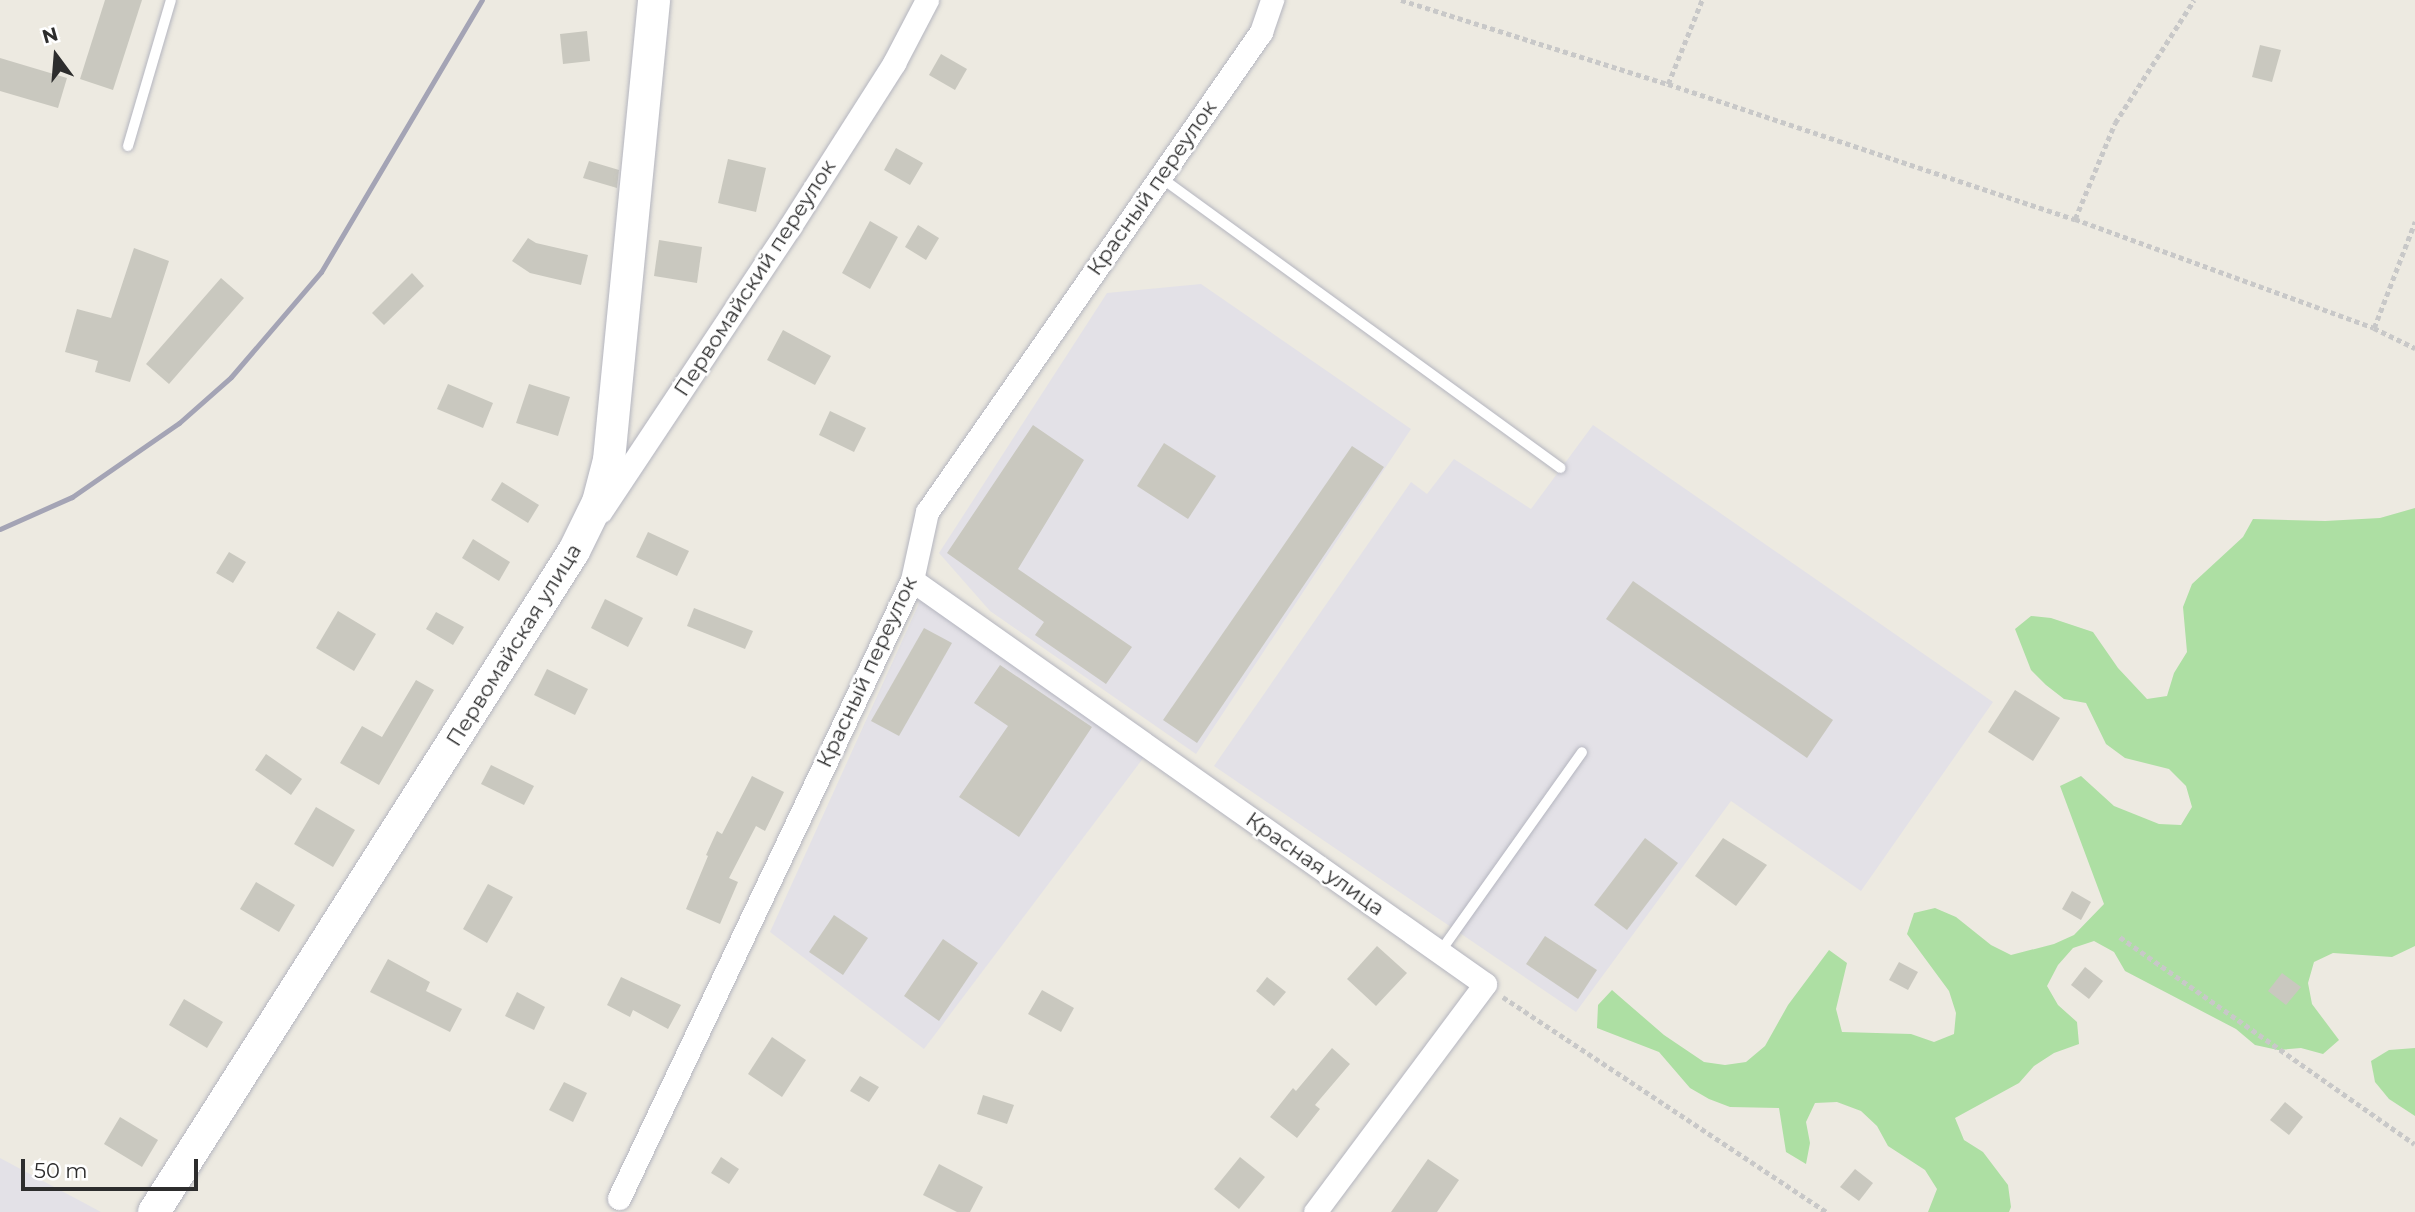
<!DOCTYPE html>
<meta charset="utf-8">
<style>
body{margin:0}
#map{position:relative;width:2415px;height:1212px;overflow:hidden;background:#edeae1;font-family:Montserrat,sans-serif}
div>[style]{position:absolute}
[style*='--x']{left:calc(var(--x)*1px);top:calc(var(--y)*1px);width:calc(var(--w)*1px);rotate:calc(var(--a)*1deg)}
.industrial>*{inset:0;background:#e3e1e7}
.green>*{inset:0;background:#addfa3}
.building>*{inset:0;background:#c9c8bf}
.path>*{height:4.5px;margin-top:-2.25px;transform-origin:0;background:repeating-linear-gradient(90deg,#c8c8c8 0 5px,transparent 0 8.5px)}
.roads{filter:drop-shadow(0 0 2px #b4b5bf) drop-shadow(0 0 2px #b4b5bf)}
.lane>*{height:10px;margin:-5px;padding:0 5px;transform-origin:5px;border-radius:5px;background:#fff}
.street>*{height:23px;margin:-11.5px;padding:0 11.5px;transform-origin:11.5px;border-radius:11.5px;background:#fff}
.secondary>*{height:32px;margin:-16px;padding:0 16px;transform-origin:16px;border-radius:16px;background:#fff}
.rail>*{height:5px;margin:-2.5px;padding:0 2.5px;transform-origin:2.5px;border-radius:2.5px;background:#a4a4b5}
span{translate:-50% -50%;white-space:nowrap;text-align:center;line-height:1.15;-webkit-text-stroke:5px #fff;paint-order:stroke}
.street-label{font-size:21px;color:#2d2d2d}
.north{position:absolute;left:21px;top:21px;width:70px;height:70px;-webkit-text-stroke:5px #fff;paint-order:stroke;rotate:344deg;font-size:19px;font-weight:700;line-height:28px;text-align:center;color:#2d2d2d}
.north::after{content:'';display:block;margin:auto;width:24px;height:32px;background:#2d2d2d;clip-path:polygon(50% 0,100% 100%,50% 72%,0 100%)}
.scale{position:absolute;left:21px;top:1159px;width:177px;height:32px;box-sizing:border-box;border:4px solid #2d2d2d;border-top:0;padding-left:9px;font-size:21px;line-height:24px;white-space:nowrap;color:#2d2d2d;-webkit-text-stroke:5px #fff;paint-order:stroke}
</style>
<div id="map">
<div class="industrial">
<div style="clip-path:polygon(1201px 284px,1411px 429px,1196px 754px,990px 611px,939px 553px,1107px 293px)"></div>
<div style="clip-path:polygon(1593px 425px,1993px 702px,1861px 891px,1731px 801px,1576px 1012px,1214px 766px,1411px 482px,1427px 494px,1454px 459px,1531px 509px)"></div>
<div style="clip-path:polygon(922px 597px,1144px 757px,924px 1049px,770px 932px)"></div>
<div style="clip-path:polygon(0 1158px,101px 1212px,0 1212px)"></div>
</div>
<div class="green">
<div style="clip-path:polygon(2415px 508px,2415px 946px,2392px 957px,2333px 953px,2314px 962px,2308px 983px,2312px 1004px,2339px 1040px,2323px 1054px,2301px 1048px,2278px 1050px,2255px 1045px,2236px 1029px,2125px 971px,2114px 952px,2094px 941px,2073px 948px,2058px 965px,2047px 986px,2058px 1005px,2077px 1022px,2079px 1044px,2054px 1053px,2034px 1066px,2019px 1083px,1955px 1118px,1964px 1140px,1983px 1152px,2008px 1185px,2011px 1207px,2009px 1212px,1928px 1212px,1937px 1189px,1925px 1170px,1888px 1146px,1877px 1126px,1861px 1111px,1837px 1102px,1815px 1103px,1806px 1122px,1810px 1143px,1806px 1164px,1786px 1152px,1779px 1108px,1730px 1107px,1709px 1099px,1690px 1088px,1659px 1052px,1597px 1028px,1598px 1005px,1612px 990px,1664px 1035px,1704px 1062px,1725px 1065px,1746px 1062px,1765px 1046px,1788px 1005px,1829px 950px,1847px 963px,1836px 1009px,1842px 1032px,1911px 1034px,1934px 1042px,1954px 1034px,1956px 1013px,1949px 991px,1907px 934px,1914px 913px,1935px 908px,1956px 917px,1991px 945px,2011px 955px,2054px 944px,2074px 935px,2104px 904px,2060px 786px,2081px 776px,2114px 806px,2159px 824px,2181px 825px,2192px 807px,2186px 786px,2169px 769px,2125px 758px,2106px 744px,2086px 703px,2064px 699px,2046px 685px,2031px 670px,2015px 629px,2031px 616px,2051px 618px,2093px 632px,2118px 668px,2147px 699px,2167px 696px,2174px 673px,2187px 652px,2183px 607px,2192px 584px,2243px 537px,2253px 519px,2325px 521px,2380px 518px)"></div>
<div style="clip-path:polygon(2415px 1048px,2415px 1116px,2389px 1099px,2375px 1082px,2371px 1061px,2389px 1050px)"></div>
</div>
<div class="building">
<div style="clip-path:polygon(105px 0,142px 0,113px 90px,80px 79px)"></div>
<div style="clip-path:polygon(587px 31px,590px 61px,563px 64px,560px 34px)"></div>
<div style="clip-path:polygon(2260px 45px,2281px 50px,2272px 82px,2252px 77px)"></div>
<div style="clip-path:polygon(941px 54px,967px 69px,955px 90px,929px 75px)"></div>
<div style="clip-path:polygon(0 58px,67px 78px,58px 108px,0 91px)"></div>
<div style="clip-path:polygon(896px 148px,923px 163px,910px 185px,884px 170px)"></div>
<div style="clip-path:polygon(728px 159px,766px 168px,756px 212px,718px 203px)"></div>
<div style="clip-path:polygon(589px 161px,619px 170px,617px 188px,583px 178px)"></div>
<div style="clip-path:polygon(870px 221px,898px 237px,870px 289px,842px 273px)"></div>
<div style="clip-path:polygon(918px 225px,939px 238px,926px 260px,905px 247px)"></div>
<div style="clip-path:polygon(528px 238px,536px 243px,588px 255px,581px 285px,530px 273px,512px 261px)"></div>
<div style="clip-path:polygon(659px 240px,702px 247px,697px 283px,654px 276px)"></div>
<div style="clip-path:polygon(134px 248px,169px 261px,130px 382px,95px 372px,98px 361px,65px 352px,77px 309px,111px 318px)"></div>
<div style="clip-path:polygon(412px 273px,424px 286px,384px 325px,372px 313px)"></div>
<div style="clip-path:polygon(221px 278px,244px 298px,169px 384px,146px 364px)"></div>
<div style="clip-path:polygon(783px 330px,831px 356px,815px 385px,767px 360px)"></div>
<div style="clip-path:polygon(448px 384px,493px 403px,483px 428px,437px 409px)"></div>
<div style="clip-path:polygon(529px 384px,570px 397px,558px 436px,516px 423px)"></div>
<div style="clip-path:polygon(830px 411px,866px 428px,854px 452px,819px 435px)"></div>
<div style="clip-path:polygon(1033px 425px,1084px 460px,1018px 569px,1132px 647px,1106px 684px,1035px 635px,1044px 622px,947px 553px)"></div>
<div style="clip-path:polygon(1164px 443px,1216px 476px,1188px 519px,1137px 486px)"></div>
<div style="clip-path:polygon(1352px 446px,1384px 467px,1197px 743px,1163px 720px)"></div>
<div style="clip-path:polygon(502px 482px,539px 505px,528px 523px,491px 500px)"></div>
<div style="clip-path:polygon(648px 532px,689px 551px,677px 576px,636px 557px)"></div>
<div style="clip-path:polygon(473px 539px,510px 562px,499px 581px,462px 558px)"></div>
<div style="clip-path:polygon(229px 552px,246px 562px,233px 583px,216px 573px)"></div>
<div style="clip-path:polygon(1633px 581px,1833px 720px,1807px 758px,1606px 619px)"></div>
<div style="clip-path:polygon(605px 599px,643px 618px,628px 647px,591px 628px)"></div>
<div style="clip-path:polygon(694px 608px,753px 631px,745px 649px,687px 626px)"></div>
<div style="clip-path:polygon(338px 611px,376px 634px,354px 671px,316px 648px)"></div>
<div style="clip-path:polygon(436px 612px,464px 627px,453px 645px,426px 629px)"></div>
<div style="clip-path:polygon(924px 628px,952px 643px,899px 736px,871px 721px)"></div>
<div style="clip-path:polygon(1000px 665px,1092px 727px,1019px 837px,959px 797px,1008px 726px,974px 703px)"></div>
<div style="clip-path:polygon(547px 669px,588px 689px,575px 715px,534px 695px)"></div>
<div style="clip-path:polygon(416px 680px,434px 690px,379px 785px,340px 763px,362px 726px,382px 737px)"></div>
<div style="clip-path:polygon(2015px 690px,2060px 718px,2033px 761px,1988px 732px)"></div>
<div style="clip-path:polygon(266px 754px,302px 779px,291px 795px,255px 770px)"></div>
<div style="clip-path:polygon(491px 765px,534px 786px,524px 805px,481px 784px)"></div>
<div style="clip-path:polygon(752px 776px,784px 792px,765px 831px,756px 826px,729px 878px,738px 882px,720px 924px,686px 909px,708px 856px,706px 855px,717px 831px,722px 834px)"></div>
<div style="clip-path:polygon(316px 807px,355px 830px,333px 867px,294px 844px)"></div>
<div style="clip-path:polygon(1645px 838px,1678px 863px,1627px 930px,1594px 905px)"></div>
<div style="clip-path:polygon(1723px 838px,1767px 865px,1736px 906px,1695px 876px)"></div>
<div style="clip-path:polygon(256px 882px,295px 905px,279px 932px,240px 909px)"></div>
<div style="clip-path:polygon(488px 884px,513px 897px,487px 943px,463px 929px)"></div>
<div style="clip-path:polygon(2072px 891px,2091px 902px,2081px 920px,2062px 909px)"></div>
<div style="clip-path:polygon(834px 915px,868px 938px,843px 975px,809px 952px)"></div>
<div style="clip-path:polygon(1545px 936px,1597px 970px,1578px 999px,1526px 964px)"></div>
<div style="clip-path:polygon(943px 939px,978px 963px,939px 1021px,904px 996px)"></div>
<div style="clip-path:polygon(1377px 946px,1407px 973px,1376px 1006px,1347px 979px)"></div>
<div style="clip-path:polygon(388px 959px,430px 982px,426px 991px,462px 1009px,450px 1032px,370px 992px)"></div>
<div style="clip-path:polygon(1899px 962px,1918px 972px,1908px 990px,1889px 980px)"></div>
<div style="clip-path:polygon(2085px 967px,2103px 981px,2089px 999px,2071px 985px)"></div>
<div style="clip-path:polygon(2282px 973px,2301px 987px,2286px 1005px,2268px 991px)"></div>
<div style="clip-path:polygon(621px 977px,681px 1005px,668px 1029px,633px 1010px,630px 1017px,607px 1005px)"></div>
<div style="clip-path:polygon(1267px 977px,1286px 992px,1274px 1006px,1256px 991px)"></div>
<div style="clip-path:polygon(1042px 990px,1074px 1008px,1061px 1032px,1028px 1014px)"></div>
<div style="clip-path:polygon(517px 992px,545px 1007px,534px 1030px,505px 1016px)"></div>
<div style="clip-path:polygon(184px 999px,223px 1022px,207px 1048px,169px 1025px)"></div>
<div style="clip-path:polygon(772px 1037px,806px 1060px,782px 1097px,748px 1074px)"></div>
<div style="clip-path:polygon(1332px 1048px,1350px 1064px,1315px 1105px,1320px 1109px,1297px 1138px,1270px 1117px,1293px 1088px,1296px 1091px)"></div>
<div style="clip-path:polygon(860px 1076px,879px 1087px,869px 1102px,850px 1091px)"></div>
<div style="clip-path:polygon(564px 1082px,587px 1093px,573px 1122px,549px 1110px)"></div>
<div style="clip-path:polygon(983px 1095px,1014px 1105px,1007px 1124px,977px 1114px)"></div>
<div style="clip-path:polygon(2285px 1102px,2303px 1117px,2289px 1135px,2270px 1120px)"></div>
<div style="clip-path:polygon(120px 1117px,158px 1140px,142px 1167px,104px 1144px)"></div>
<div style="clip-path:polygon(721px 1157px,739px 1169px,729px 1184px,711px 1173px)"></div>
<div style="clip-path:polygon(1240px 1157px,1265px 1177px,1239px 1209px,1214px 1189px)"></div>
<div style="clip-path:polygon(1428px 1159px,1459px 1180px,1437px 1212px,1391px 1212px)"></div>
<div style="clip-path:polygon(939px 1164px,983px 1187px,970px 1212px,957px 1212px,923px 1195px)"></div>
<div style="clip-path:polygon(1855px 1169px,1873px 1183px,1859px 1201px,1840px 1187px)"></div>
</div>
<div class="path">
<div style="--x:1401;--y:0;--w:280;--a:17.5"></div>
<div style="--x:1668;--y:84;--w:429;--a:18.4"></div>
<div style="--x:2075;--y:219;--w:318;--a:20"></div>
<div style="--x:2374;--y:328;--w:46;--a:26"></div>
<div style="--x:1668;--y:84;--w:91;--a:-68"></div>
<div style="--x:2075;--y:219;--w:104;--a:-67.4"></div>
<div style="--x:2115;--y:123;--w:146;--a:-57.3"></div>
<div style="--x:2374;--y:328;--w:114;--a:-68.9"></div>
<div style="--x:2120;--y:937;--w:360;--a:35.1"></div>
<div style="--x:1503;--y:997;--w:388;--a:33.6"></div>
</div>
<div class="roads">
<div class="lane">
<div style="--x:128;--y:146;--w:152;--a:-73.6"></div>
<div style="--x:1160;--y:177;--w:495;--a:36"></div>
<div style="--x:1440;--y:952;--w:245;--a:-54.6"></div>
</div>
<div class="street">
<div style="--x:601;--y:511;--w:340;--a:-56.4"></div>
<div style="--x:789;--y:228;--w:196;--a:-57.5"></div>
<div style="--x:894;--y:63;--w:71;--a:-62.4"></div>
<div style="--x:912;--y:580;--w:701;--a:35.19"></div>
<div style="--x:1485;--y:984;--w:284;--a:126.7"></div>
<div style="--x:619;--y:1198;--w:684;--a:-64.63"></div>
<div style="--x:912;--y:580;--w:70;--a:-77.6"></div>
<div style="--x:927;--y:512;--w:585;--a:-55.17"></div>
<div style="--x:1261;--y:32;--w:34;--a:-71"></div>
</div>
<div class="secondary">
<div style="--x:154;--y:1212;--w:783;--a:-57.57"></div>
<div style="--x:574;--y:551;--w:55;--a:-63.9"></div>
<div style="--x:598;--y:502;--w:43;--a:-75.3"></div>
<div style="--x:609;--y:460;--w:462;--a:-84.4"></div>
</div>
</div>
<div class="rail">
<div style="--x:0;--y:529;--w:79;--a:-24"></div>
<div style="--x:72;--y:497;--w:130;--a:-34.7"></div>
<div style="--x:179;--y:423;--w:69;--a:-41.5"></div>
<div style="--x:231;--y:377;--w:138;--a:-49.4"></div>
<div style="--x:321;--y:272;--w:316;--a:-59.4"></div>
</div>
<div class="street-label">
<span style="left:1152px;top:188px;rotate:-55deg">Красный переулок</span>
<span style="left:755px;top:278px;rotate:-57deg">Первомайский переулок</span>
<span style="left:514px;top:645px;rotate:-58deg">Первомайская улица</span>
<span style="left:867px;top:672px;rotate:-65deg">Красный переулок</span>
<span style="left:1315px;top:864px;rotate:35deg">Красная улица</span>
</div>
<div class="north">N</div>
<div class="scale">50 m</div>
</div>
